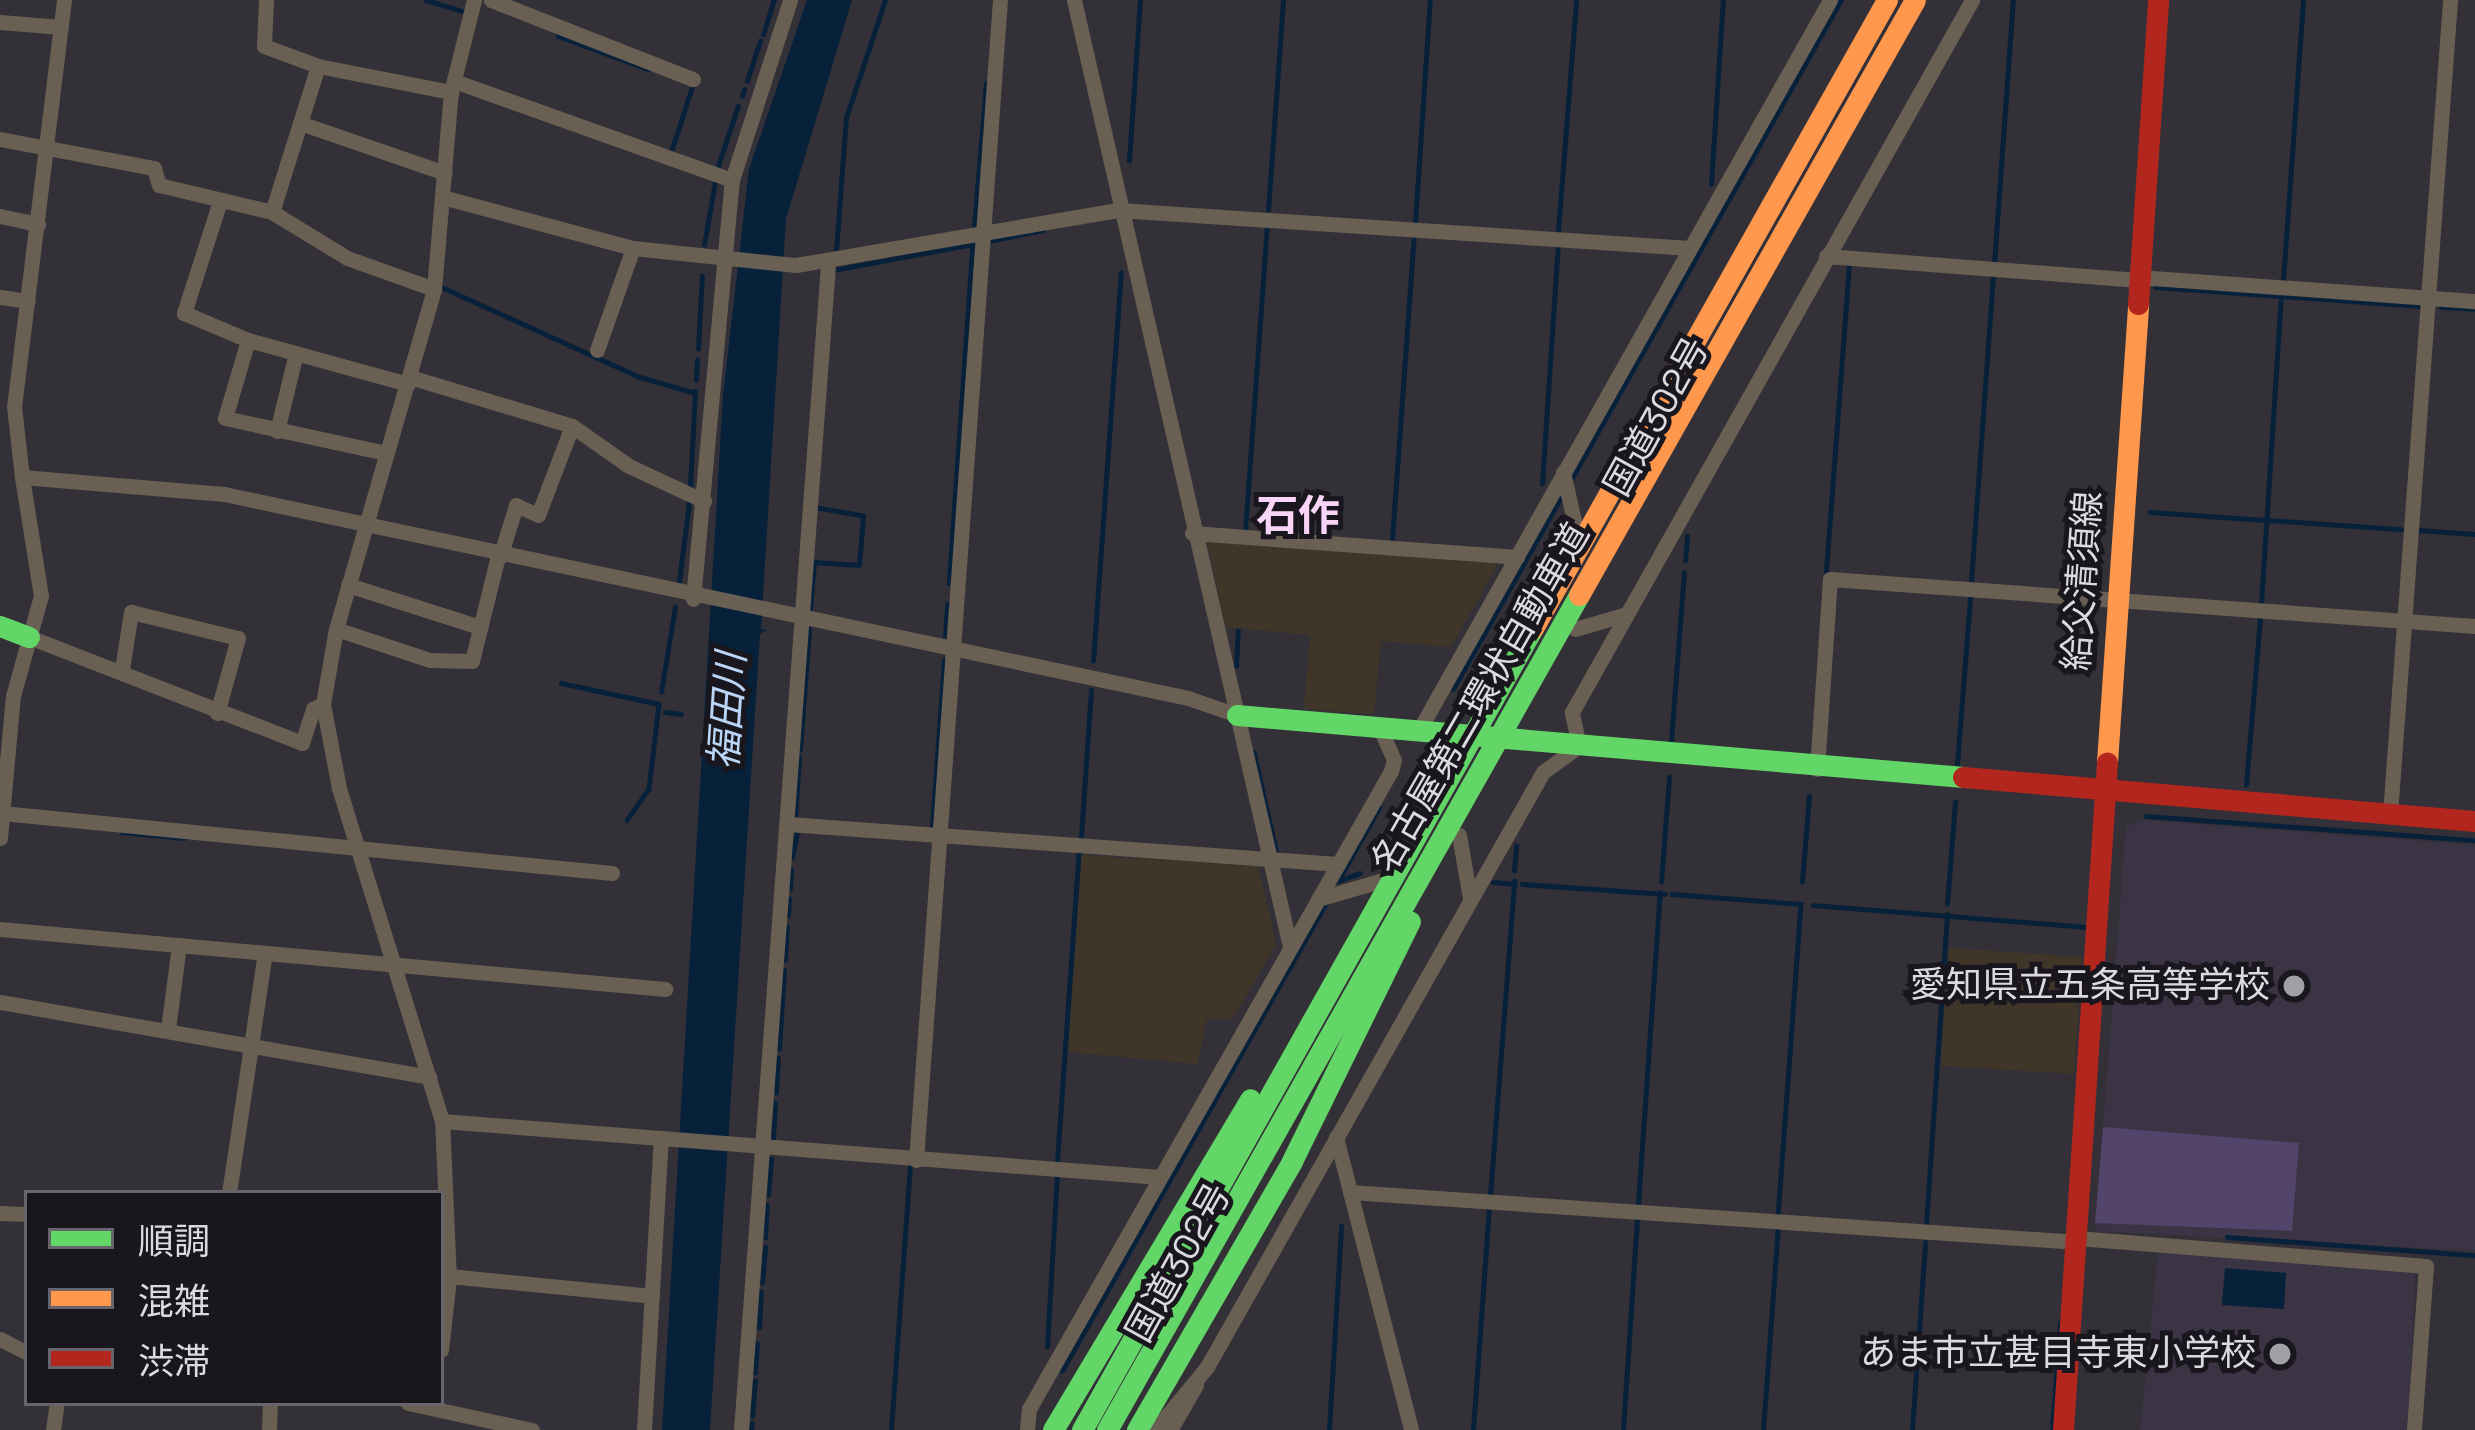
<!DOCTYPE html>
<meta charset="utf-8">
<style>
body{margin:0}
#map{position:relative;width:2475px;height:1430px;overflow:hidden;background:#333137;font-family:"Space Grotesk","Noto Sans JP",sans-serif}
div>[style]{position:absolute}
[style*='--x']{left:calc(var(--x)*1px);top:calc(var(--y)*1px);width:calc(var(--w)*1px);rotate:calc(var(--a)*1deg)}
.commercial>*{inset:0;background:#403529}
.built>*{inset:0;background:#3a3444}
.green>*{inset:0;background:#52446a}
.water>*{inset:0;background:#08213b}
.stream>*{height:4.5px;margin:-2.25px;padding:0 2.25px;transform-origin:2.25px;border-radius:2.25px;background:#08213b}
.street>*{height:15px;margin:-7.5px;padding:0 7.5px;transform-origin:7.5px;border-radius:7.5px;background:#695f53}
.fast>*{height:21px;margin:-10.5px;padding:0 10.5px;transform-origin:10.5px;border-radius:10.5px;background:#63d668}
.slow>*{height:21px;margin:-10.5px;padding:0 10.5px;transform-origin:10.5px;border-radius:10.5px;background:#ff974d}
.jam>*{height:21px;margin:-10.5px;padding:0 10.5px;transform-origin:10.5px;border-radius:10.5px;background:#b3261e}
.dots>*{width:33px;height:33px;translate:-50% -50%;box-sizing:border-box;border:6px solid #19171d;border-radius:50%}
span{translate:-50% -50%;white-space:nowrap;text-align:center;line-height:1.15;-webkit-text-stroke:10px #19171d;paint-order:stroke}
.street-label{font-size:36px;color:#dcd9e1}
.poi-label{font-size:36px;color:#dcd9e1}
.right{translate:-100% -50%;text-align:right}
.water-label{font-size:39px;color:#bad5f6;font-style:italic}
.quarter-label{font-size:42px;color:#f8d5f8;font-weight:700}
.legend{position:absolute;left:24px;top:1190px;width:420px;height:216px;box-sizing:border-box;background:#19171d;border:3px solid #67656b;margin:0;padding:15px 21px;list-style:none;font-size:36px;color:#dcd9e1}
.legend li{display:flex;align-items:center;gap:24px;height:60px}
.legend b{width:60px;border:3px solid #67656b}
</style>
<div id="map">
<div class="commercial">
<div style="clip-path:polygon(1207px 542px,1493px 560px,1497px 566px,1451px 647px,1381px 641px,1374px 714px,1304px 709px,1310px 635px,1226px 627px)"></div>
<div style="clip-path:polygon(1081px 855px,1258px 866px,1276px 944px,1233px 1019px,1207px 1019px,1197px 1064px,1068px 1052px)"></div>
<div style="clip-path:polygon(1949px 948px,2082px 957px,2074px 1074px,1941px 1066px)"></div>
</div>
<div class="built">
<div style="clip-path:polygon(2144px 820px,2475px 845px,2475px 1251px,2095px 1231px,2126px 826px)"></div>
<div style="clip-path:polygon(2158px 1252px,2415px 1272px,2409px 1430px,2140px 1430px)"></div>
</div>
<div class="green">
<div style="clip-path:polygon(2103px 1127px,2299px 1143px,2292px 1231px,2095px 1223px)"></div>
</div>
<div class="water">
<div style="clip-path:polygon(807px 0,852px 0,786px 219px,761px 629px,767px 630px,760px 634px,710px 1430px,662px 1430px,723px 395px,749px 169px)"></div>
<div style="clip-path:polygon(2225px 1268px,2286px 1273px,2284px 1309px,2222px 1305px)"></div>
</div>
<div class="stream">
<div style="--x:426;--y:0;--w:37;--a:17"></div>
<div style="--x:763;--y:35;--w:37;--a:-73"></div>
<div style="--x:558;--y:36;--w:96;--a:20.1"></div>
<div style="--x:747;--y:81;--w:42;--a:-72"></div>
<div style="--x:742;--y:96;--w:7;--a:-74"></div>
<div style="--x:671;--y:152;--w:71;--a:-72.1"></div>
<div style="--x:1129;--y:161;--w:161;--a:-86.1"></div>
<div style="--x:717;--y:169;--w:66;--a:-71.6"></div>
<div style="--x:1711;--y:184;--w:184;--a:-86.3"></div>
<div style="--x:1268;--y:210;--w:211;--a:-85.9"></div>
<div style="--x:1415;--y:223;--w:224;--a:-86.2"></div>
<div style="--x:974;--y:227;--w:144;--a:-85.2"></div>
<div style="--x:1558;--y:231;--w:232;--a:-85.5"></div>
<div style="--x:989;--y:241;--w:55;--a:-11.5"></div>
<div style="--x:704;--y:245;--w:65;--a:-80.2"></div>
<div style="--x:836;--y:251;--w:133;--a:-85.7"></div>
<div style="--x:846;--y:118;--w:124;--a:-71.7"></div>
<div style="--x:1994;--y:264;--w:265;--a:-85.9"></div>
<div style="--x:834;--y:270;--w:141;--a:-10.6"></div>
<div style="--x:973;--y:244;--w:340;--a:94"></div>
<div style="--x:2283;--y:280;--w:281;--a:-85.9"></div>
<div style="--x:2156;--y:287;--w:268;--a:4.1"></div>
<div style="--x:444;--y:288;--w:212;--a:24.5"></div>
<div style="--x:637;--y:376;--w:60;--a:16.3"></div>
<div style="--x:2441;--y:307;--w:34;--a:3"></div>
<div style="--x:698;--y:349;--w:73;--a:-86.9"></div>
<div style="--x:696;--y:380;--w:20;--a:-87"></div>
<div style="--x:1572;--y:478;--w:548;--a:-60.63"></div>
<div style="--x:1542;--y:484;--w:241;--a:-86.2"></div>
<div style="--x:690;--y:487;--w:96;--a:-87"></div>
<div style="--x:2150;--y:512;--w:252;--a:3.9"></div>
<div style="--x:2418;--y:530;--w:57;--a:4"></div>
<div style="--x:1245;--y:531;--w:307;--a:-85.9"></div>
<div style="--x:1392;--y:540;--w:306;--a:-85.9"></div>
<div style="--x:1685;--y:561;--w:25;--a:-85"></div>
<div style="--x:1826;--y:571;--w:307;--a:-85.7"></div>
<div style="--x:679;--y:582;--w:81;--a:-82.9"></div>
<div style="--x:1971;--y:582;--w:307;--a:-85.9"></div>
<div style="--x:2261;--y:604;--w:312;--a:-86.3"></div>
<div style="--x:810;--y:609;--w:47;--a:-85.1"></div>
<div style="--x:814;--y:562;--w:45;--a:3.8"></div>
<div style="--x:859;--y:565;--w:49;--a:-85.3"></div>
<div style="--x:863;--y:516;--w:47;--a:-170.1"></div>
<div style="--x:945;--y:636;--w:32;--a:-86"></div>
<div style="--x:1093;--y:661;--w:389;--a:-85.9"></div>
<div style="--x:1236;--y:666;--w:35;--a:-87"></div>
<div style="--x:561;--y:683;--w:100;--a:12.1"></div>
<div style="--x:659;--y:704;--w:86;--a:96.7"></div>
<div style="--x:649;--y:789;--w:38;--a:125"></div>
<div style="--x:1453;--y:689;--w:218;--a:-60.6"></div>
<div style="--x:661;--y:692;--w:86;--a:-80.6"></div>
<div style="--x:665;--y:712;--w:16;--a:7"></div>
<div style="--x:1671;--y:741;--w:169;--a:-85.6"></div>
<div style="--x:800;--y:750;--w:121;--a:-85.7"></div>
<div style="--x:1254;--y:752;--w:105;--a:77.3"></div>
<div style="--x:1957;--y:764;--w:168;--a:-85.5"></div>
<div style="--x:2246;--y:785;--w:168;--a:-85.2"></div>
<div style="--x:2146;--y:816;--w:330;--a:4.2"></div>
<div style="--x:795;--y:818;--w:61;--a:-86.2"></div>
<div style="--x:932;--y:827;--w:167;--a:-85.9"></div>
<div style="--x:122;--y:832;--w:62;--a:5.5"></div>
<div style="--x:1081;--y:837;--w:147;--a:-86.1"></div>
<div style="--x:792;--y:858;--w:26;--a:-79"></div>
<div style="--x:1514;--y:871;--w:25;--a:-85"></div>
<div style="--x:1338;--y:881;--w:84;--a:-60.7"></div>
<div style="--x:1338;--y:881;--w:23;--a:-20"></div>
<div style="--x:1493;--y:882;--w:22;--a:5"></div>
<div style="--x:1661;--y:882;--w:105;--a:-85.6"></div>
<div style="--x:1802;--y:882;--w:86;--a:-85.3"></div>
<div style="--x:1522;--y:884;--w:143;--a:4"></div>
<div style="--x:790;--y:889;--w:19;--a:-87"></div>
<div style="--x:1672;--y:894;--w:129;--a:4.4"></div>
<div style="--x:1801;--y:904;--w:313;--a:94.2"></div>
<div style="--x:1947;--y:904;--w:102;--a:-85.5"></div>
<div style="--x:1813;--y:905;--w:274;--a:4.6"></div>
<div style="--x:788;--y:916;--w:17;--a:-87"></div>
<div style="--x:785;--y:960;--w:33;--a:-87"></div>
<div style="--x:779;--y:1049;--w:79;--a:-86.4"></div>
<div style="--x:776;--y:1093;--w:35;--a:-87"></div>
<div style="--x:773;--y:1138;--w:35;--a:-87"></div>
<div style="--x:1057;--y:1162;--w:312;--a:-86"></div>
<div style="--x:768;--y:1195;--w:36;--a:-85"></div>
<div style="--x:1490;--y:1196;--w:316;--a:-85.6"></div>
<div style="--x:1638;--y:1204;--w:312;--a:-86"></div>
<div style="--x:1926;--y:1224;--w:310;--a:-86.1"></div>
<div style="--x:2227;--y:1237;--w:249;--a:4.2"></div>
<div style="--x:765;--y:1238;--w:33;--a:-87"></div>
<div style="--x:762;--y:1283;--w:36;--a:-85"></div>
<div style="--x:759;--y:1328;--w:36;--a:-87"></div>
<div style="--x:1047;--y:1347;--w:174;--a:-86.7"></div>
<div style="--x:1062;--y:1371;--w:537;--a:-60.57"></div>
<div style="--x:755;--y:1373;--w:29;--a:-86"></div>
<div style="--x:752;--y:1416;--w:35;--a:-85"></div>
<div style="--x:751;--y:1430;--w:7;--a:-82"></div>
<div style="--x:891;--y:1430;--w:265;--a:-85.9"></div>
<div style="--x:1329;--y:1430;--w:204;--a:-86.6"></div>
<div style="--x:1473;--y:1430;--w:223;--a:-85.9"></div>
<div style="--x:1623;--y:1430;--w:212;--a:-86.2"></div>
<div style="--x:1763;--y:1430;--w:203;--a:-85.8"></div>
<div style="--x:1912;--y:1430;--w:188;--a:-86"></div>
<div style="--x:2052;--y:1430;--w:107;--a:-85.7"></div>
</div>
<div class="street">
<div style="--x:64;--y:0;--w:409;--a:97"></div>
<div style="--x:14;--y:406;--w:71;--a:83.6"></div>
<div style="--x:22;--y:477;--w:203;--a:4.8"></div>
<div style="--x:224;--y:494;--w:985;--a:11.95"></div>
<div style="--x:1188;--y:698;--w:52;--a:19.1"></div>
<div style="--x:266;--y:0;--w:46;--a:92.5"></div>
<div style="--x:264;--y:46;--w:58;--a:20.3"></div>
<div style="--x:318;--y:66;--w:136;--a:11.1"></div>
<div style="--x:491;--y:0;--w:217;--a:21.4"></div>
<div style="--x:1074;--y:0;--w:971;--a:77.15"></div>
<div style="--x:0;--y:22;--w:61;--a:4.7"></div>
<div style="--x:454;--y:81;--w:295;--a:19.6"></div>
<div style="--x:300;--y:123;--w:153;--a:19"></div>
<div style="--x:0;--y:139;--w:157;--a:10.7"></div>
<div style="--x:154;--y:168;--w:18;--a:74"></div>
<div style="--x:159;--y:185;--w:116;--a:13.4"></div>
<div style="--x:272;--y:212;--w:88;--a:31.5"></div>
<div style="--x:347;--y:258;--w:92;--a:19.6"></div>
<div style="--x:446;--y:198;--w:194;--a:15"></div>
<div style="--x:633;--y:248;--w:164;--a:6"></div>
<div style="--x:796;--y:265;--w:328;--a:-9.7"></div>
<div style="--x:1119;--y:210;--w:572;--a:3.81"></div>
<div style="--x:220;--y:201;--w:118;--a:107.8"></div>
<div style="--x:184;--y:313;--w:69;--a:22.9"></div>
<div style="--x:248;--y:340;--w:166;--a:15.4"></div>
<div style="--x:272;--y:212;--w:153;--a:-72.5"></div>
<div style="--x:0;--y:216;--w:39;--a:12"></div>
<div style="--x:1826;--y:256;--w:313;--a:4.4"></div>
<div style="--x:2138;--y:277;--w:338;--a:4.1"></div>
<div style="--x:0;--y:297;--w:28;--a:8"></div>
<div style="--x:248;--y:340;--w:81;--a:106.4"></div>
<div style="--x:225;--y:418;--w:164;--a:12.3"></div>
<div style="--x:597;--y:350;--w:108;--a:-70.6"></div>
<div style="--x:410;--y:377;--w:169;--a:16.8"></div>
<div style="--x:572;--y:426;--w:95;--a:110.9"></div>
<div style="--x:538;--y:515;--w:24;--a:-156"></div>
<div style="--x:516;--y:505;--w:54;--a:107.1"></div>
<div style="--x:572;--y:426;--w:70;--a:35.1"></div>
<div style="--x:629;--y:466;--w:83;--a:25"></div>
<div style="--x:277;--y:431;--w:80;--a:-76.3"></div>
<div style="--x:1563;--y:472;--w:73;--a:77.3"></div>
<div style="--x:1192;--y:533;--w:326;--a:4.2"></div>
<div style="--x:348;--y:585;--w:139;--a:17.7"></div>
<div style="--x:693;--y:599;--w:421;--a:-84.7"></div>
<div style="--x:732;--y:180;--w:189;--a:-72.1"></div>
<div style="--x:336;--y:629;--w:99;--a:18.3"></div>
<div style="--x:430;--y:660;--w:42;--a:1.4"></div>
<div style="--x:472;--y:661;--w:108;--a:-76.1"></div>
<div style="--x:1575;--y:629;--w:54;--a:-16.1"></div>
<div style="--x:29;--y:637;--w:293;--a:21.2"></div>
<div style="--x:302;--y:743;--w:36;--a:-72"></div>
<div style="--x:313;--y:709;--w:11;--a:-27"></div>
<div style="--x:122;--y:669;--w:58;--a:-81"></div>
<div style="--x:131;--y:612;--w:110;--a:13.7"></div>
<div style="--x:238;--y:638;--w:78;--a:105.6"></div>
<div style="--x:1418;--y:732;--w:840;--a:-60.63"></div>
<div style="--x:1817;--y:769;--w:190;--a:-86.1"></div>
<div style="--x:1830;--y:579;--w:647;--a:4.17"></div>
<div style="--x:2;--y:813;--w:613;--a:5.62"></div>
<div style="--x:2390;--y:814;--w:816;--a:-85.78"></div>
<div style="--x:788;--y:824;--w:551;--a:4.16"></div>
<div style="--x:1459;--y:835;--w:64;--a:80.1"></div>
<div style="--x:0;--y:838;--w:143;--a:-84.8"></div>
<div style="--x:13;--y:696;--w:104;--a:-74.4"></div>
<div style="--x:41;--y:596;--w:121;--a:-99.1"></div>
<div style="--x:1318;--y:899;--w:75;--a:-16.3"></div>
<div style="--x:0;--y:929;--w:668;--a:5.16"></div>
<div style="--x:0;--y:1002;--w:436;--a:9.9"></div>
<div style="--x:168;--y:1029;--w:85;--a:-82.5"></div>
<div style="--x:442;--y:1121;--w:720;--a:4.46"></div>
<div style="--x:1336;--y:1137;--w:302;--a:75.6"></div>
<div style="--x:916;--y:1160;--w:1163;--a:-85.86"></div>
<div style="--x:1350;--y:1192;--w:729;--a:3.93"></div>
<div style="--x:229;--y:1193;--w:243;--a:-81.5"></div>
<div style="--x:0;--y:1213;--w:27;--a:2"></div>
<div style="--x:2077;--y:1238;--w:350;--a:4.6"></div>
<div style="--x:2426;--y:1266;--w:164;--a:94.2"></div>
<div style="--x:449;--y:1276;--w:204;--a:5.6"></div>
<div style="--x:0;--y:1339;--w:30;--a:27"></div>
<div style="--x:441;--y:1350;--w:71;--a:-83.6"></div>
<div style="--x:449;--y:1279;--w:158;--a:-92.5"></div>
<div style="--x:442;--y:1121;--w:349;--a:-107.2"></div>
<div style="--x:339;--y:788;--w:86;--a:-100.8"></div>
<div style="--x:323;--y:704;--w:76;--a:-80.2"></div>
<div style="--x:336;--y:629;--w:354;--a:-73.9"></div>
<div style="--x:434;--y:289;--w:198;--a:-85.1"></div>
<div style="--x:451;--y:92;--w:95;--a:-76"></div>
<div style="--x:408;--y:1403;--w:127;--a:12.3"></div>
<div style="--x:53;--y:1430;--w:27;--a:-82"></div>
<div style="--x:269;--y:1430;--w:27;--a:-88"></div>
<div style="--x:644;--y:1430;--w:291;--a:-86.7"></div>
<div style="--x:741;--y:1430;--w:1169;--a:-85.73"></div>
<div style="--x:1027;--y:1430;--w:21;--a:-85"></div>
<div style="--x:1029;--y:1409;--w:734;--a:-60.43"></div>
<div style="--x:1391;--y:771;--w:11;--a:-75"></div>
<div style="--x:1394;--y:760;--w:35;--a:-114"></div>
<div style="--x:1155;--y:1430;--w:82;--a:-50.5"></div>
<div style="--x:1207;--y:1367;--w:683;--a:-60.55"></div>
<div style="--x:1543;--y:772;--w:44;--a:-35.8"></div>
<div style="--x:1579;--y:746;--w:35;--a:-102"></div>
<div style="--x:1572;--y:712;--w:817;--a:-60.67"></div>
<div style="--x:1170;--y:1430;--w:52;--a:-60"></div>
</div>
<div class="fast">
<div style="--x:0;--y:626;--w:31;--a:21"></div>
<div style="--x:1237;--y:715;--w:729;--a:4.88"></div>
<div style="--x:1053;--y:1430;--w:385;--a:-59.2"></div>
<div style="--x:1082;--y:1430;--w:920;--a:-60.65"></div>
<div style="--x:1107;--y:1430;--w:959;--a:-60.52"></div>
<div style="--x:1137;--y:1430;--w:310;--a:-60"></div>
<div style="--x:1292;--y:1161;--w:267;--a:-63.8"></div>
</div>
<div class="slow">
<div style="--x:1579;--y:595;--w:683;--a:-60.55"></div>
<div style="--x:1533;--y:628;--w:721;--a:-60.59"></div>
<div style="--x:2107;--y:762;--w:459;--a:-86.1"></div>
</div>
<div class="jam">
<div style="--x:2138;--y:304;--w:305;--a:-86.2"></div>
<div style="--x:1963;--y:777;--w:514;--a:4.91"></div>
<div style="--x:2063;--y:1430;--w:669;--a:-86.23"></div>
</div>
<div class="dots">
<div style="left:2294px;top:986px;background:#a19ea6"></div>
<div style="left:2280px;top:1354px;background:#a19ea6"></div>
</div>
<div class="street-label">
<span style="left:1657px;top:417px;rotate:-61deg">国道302号</span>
<span style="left:2083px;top:581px;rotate:-86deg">給父清須線</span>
<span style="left:1481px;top:698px;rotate:-60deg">名古屋第二環状自動車道</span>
<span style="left:1179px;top:1263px;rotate:-61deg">国道302号</span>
</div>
<div class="poi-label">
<span class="right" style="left:2270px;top:986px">愛知県立五条高等学校</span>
<span class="right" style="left:2256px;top:1354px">あま市立甚目寺東小学校</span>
</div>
<div class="water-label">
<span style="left:728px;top:711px;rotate:-86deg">福田川</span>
</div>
<div class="quarter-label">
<span style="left:1298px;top:516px">石作</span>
</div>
<ul class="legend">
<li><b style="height:15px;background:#63d668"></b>順調</li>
<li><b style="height:15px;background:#ff974d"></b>混雑</li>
<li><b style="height:15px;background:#b3261e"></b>渋滞</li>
</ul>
</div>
